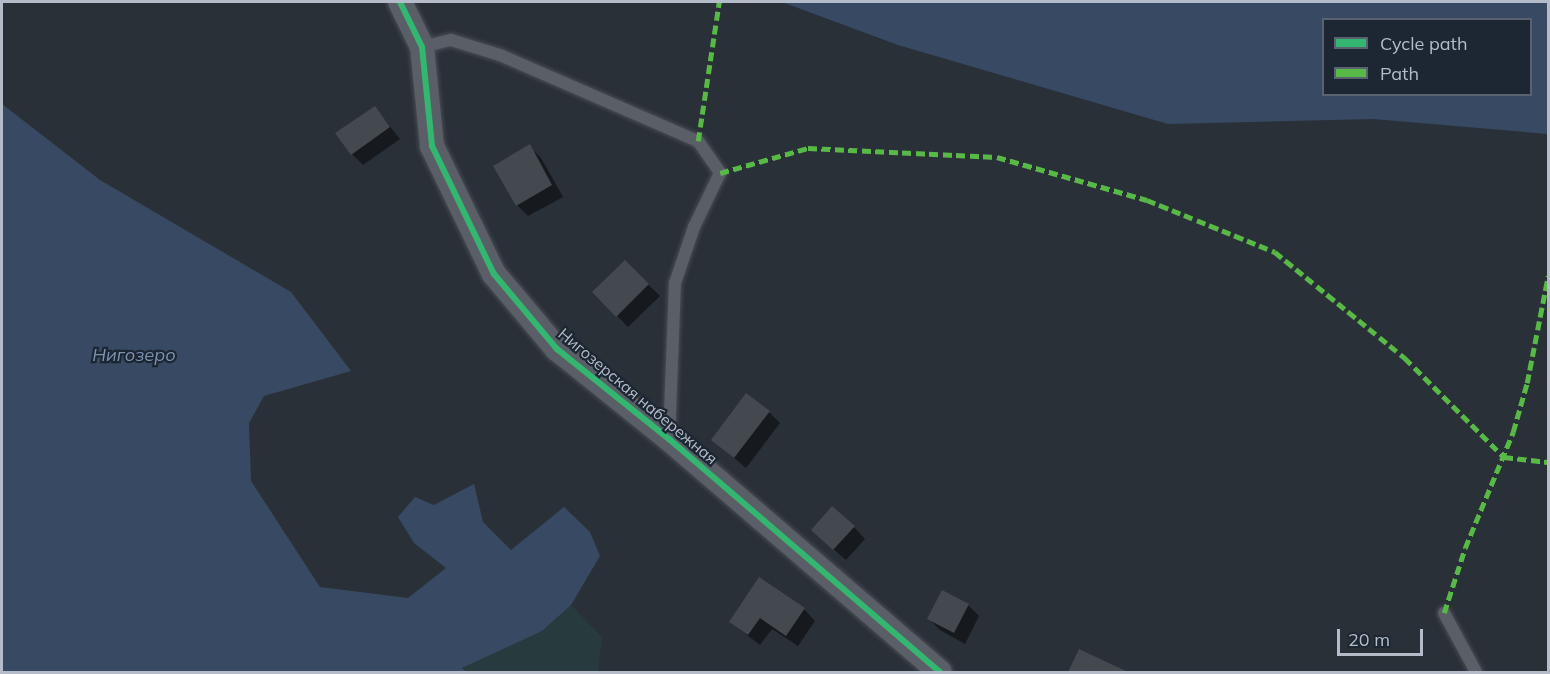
<!DOCTYPE html>
<meta charset="utf-8">
<style>
body{margin:0}
#map{position:relative;width:1550px;height:674px;overflow:hidden;background:#2a3038;font-family:Mulish,sans-serif}
div>[style]{position:absolute}
[style*='--x']{left:calc(var(--x)*1px);top:calc(var(--y)*1px);width:calc(var(--w)*1px);rotate:calc(var(--a)*1deg)}
.green>*{inset:0;background:#273a3e}
.water>*{inset:0;background:#384963}
.shadow>*{inset:0;background:#0007}
.building>*{inset:0;background:#444950}
.roads{filter:drop-shadow(0 0 2px #484c53) drop-shadow(0 0 2px #484c53)}
.lane>*{height:12px;margin:-6px;padding:0 6px;transform-origin:6px;border-radius:6px;background:#5a5e66}
.street>*{height:24px;margin:-12px;padding:0 12px;transform-origin:12px;border-radius:12px;background:#5a5e66}
.quiet>*{height:4.5px;margin-top:-2.25px;transform-origin:0;background:repeating-linear-gradient(90deg,#58b947 0 9px,transparent 0 13.5px)}
.cycleway>*{height:6px;margin:-3px;padding:0 3px;transform-origin:3px;border-radius:3px;background:#33b770}
span{translate:-50% -50%;white-space:nowrap;text-align:center;line-height:1.15;-webkit-text-stroke:4.5px #1d2633;paint-order:stroke}
.street-label{font-size:16px;color:#b4bcc9}
.water-label{font-size:18px;color:#7c92b1;font-style:italic}
.frame{position:absolute;inset:0;border:3px solid #b4bcc9;pointer-events:none}
.legend{position:absolute;left:1322px;top:18px;width:210px;height:78px;box-sizing:border-box;background:#1d2633;border:2px solid #59626f;margin:0;padding:8px 10px;list-style:none;font-size:18px;color:#b4bcc9}
.legend li{display:flex;align-items:center;gap:12px;height:30px}
.legend b{width:30px;border:2px solid #59626f}
.scale{position:absolute;left:1337px;top:629px;width:86px;height:27px;box-sizing:border-box;border:3px solid #b4bcc9;border-top:0;padding-left:8px;font-size:18px;line-height:21px;white-space:nowrap;color:#b4bcc9;-webkit-text-stroke:4px #1d2633;paint-order:stroke}
</style>
<div id="map">
<div class="green">
<div style="clip-path:polygon(571px 605px,602px 637px,598px 672px,466px 672px,461px 668px,542px 631px)"></div>
</div>
<div class="water">
<div style="clip-path:polygon(evenodd,782px 2px,1548px 2px,1548px 134px,1373px 119px,1168px 124px,898px 45px,782px 2px,1324px 20px,1530px 20px,1530px 94px,1324px 94px,1324px 20px)"></div>
<div style="clip-path:polygon(2px 104px,100px 180px,291px 292px,351px 371px,264px 396px,249px 423px,251px 481px,320px 587px,408px 598px,446px 568px,414px 543px,398px 517px,415px 497px,434px 505px,474px 484px,483px 522px,511px 550px,564px 507px,590px 532px,600px 556px,571px 605px,542px 631px,462px 668px,466px 672px,2px 672px)"></div>
</div>
<div class="shadow">
<div style="clip-path:polygon(375px 108px,400px 139px,363px 165px,352px 154px)"></div>
<div style="clip-path:polygon(529px 146px,541px 158px,563px 197px,528px 216px,517px 205px)"></div>
<div style="clip-path:polygon(625px 262px,660px 296px,628px 327px,594px 292px)"></div>
<div style="clip-path:polygon(769px 412px,780px 423px,746px 468px,713px 440px)"></div>
<div style="clip-path:polygon(854px 527px,865px 539px,846px 560px,824px 541px)"></div>
<div style="clip-path:polygon(968px 605px,979px 616px,965px 644px,940px 630px,929px 619px)"></div>
<div style="clip-path:polygon(804px 609px,815px 621px,798px 646px,772px 629px,760px 645px,730px 622px)"></div>
<div style="clip-path:polygon(1080px 651px,1125px 672px,1070px 672px)"></div>
</div>
<div class="building">
<div style="clip-path:polygon(375px 106px,390px 127px,351px 155px,335px 133px)"></div>
<div style="clip-path:polygon(530px 144px,552px 185px,516px 206px,493px 166px)"></div>
<div style="clip-path:polygon(625px 260px,649px 284px,616px 317px,592px 292px)"></div>
<div style="clip-path:polygon(746px 393px,770px 411px,734px 458px,711px 440px)"></div>
<div style="clip-path:polygon(832px 506px,855px 526px,833px 550px,811px 530px)"></div>
<div style="clip-path:polygon(759px 577px,805px 608px,786px 636px,760px 618px,748px 635px,729px 622px)"></div>
<div style="clip-path:polygon(942px 590px,969px 604px,954px 633px,927px 619px)"></div>
<div style="clip-path:polygon(1079px 649px,1128px 672px,1068px 672px)"></div>
</div>
<div class="roads">
<div class="lane">
<div style="--x:422;--y:47;--w:30;--a:-14"></div>
<div style="--x:451;--y:40;--w:51;--a:17"></div>
<div style="--x:500;--y:55;--w:216;--a:23.5"></div>
<div style="--x:698;--y:141;--w:39;--a:55"></div>
<div style="--x:720;--y:173;--w:60;--a:115.7"></div>
<div style="--x:694;--y:227;--w:59;--a:108.7"></div>
<div style="--x:675;--y:283;--w:156;--a:92.2"></div>
<div style="--x:1444;--y:613;--w:67;--a:61.5"></div>
</div>
<div class="street">
<div style="--x:400;--y:2;--w:50;--a:63.9"></div>
<div style="--x:422;--y:47;--w:100;--a:84.2"></div>
<div style="--x:432;--y:146;--w:142;--a:64.2"></div>
<div style="--x:494;--y:274;--w:98;--a:50"></div>
<div style="--x:557;--y:349;--w:144;--a:38.8"></div>
<div style="--x:669;--y:439;--w:357;--a:40.7"></div>
</div>
</div>
<div class="quiet">
<div style="--x:698;--y:141;--w:141;--a:-81.4"></div>
<div style="--x:720;--y:173;--w:91;--a:-15.9"></div>
<div style="--x:808;--y:148;--w:189;--a:2.7"></div>
<div style="--x:997;--y:157;--w:156;--a:16"></div>
<div style="--x:1147;--y:200;--w:138;--a:22.1"></div>
<div style="--x:1275;--y:252;--w:168;--a:39.2"></div>
<div style="--x:1405;--y:358;--w:140;--a:45"></div>
<div style="--x:1504;--y:457;--w:44;--a:6.5"></div>
<div style="--x:1444;--y:613;--w:68;--a:-72.1"></div>
<div style="--x:1465;--y:548;--w:126;--a:-67.5"></div>
<div style="--x:1513;--y:432;--w:51;--a:-74.1"></div>
<div style="--x:1527;--y:383;--w:109;--a:-78.9"></div>
</div>
<div class="cycleway">
<div style="--x:400;--y:2;--w:50;--a:63.9"></div>
<div style="--x:422;--y:47;--w:100;--a:84.2"></div>
<div style="--x:432;--y:146;--w:142;--a:64.2"></div>
<div style="--x:494;--y:274;--w:98;--a:50"></div>
<div style="--x:557;--y:349;--w:144;--a:38.8"></div>
<div style="--x:669;--y:439;--w:357;--a:40.7"></div>
</div>
<div class="street-label">
<span style="left:638px;top:396px;rotate:40deg">Нигозерская набережная</span>
</div>
<div class="water-label">
<span style="left:134px;top:355px">Нигозеро</span>
</div>
<div class="frame"></div>
<ul class="legend">
<li><b style="height:8px;background:#33b770"></b>Cycle path</li>
<li><b style="height:8px;background:#58b947"></b>Path</li>
</ul>
<div class="scale">20 m</div>
</div>
